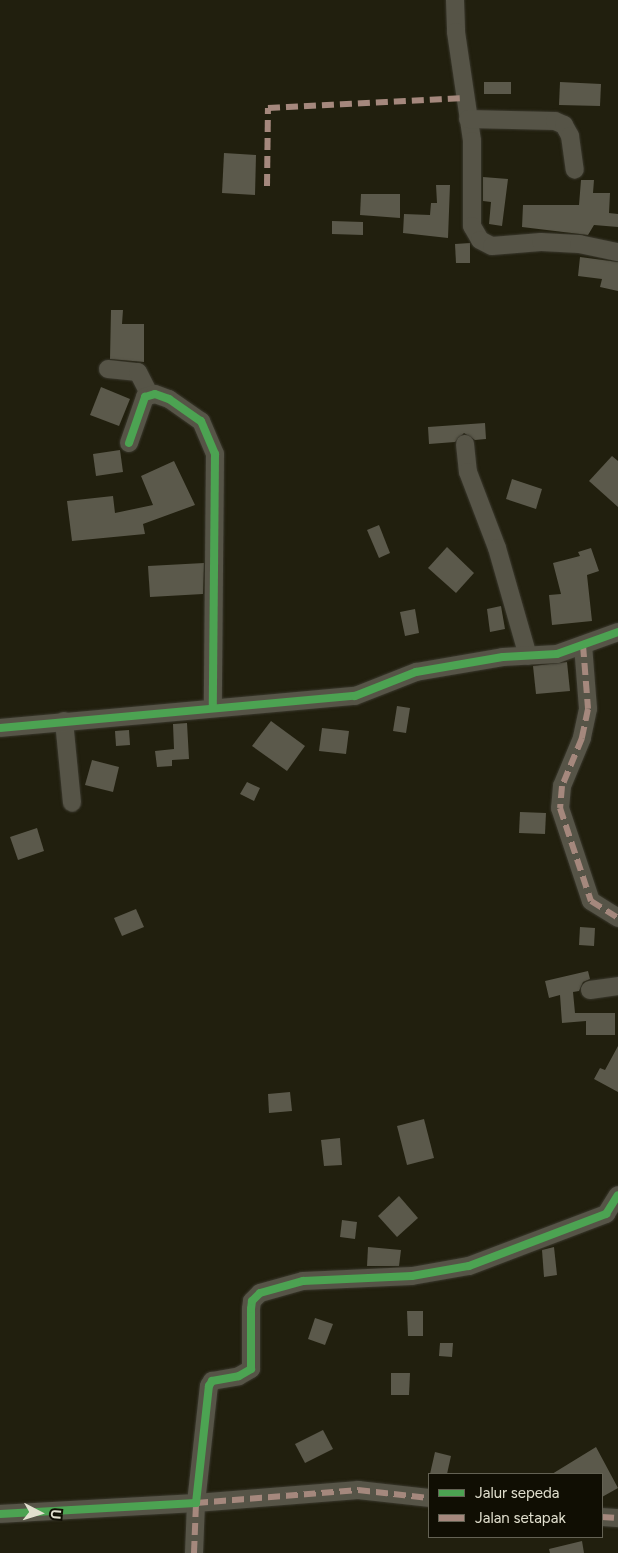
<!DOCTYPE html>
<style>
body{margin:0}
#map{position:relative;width:618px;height:1553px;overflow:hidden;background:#211f0e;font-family:Figtree,sans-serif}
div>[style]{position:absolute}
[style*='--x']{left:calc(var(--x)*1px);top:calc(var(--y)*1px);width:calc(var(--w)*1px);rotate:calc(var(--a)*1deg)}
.building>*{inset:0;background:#5b594b}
.roads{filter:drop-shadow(0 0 1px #3a382d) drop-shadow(0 0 1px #3a382d)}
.minor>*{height:18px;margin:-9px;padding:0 9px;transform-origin:9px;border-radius:9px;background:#565447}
.quiet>*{height:6px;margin-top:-3px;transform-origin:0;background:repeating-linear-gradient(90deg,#a5887d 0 12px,transparent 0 18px)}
.cycleway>*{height:8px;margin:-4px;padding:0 4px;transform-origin:4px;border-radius:4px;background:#4ca352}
span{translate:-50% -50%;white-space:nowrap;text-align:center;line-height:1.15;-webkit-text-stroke:5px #100e03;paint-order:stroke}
.legend{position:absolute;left:428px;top:1473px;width:175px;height:65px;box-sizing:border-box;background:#100e03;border:1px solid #646254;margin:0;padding:6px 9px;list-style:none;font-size:15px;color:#e1dfce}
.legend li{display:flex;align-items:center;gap:10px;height:25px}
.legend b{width:25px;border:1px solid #646254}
.north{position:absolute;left:15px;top:1488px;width:50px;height:50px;-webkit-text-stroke:4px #100e03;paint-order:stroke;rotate:95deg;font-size:14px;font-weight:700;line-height:20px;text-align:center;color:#e1dfce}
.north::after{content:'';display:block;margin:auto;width:18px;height:22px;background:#e1dfce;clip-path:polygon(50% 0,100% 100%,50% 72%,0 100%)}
</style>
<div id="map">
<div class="building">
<div style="clip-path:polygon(484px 82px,511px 82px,511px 94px,484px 94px)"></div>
<div style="clip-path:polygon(560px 82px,601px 84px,600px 106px,559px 105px)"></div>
<div style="clip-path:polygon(224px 153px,256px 155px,255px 195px,222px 193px)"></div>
<div style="clip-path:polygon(483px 177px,508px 179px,502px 226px,489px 224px,491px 202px,483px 201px)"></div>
<div style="clip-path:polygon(581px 180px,594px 180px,593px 193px,610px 193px,609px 213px,618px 214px,618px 227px,594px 225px,588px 235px,522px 227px,523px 205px,579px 205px)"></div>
<div style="clip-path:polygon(436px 185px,450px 185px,448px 238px,403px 233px,404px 214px,430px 215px,431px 203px,437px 203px)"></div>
<div style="clip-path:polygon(361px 194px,400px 194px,400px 218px,360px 215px)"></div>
<div style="clip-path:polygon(332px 221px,363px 222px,363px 235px,332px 234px)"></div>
<div style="clip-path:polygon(455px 244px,470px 243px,470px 263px,456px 263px)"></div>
<div style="clip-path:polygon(580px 257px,618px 262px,618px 291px,600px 287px,602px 279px,578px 276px)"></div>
<div style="clip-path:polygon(111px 310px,123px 310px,122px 324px,144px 324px,144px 362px,110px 359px)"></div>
<div style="clip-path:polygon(101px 387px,130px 399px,119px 426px,90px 415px)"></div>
<div style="clip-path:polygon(485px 423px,486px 439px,475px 440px,464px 433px,455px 442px,429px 444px,428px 427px)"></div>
<div style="clip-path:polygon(120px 450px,123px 472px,96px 476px,93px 454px)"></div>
<div style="clip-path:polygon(612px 456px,618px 461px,618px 507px,589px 481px)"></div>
<div style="clip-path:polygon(174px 461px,195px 505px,143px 524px,145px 534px,72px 541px,67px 501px,113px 496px,115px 513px,153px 505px,141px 476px)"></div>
<div style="clip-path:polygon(512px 479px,542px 489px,536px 509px,506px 499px)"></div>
<div style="clip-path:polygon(379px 525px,390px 553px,379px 558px,367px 530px)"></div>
<div style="clip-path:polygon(447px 547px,474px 573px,456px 593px,428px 568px)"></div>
<div style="clip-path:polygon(591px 548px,599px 571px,587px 575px,592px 621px,552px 625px,549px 595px,561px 594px,553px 563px,580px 556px,578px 552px)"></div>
<div style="clip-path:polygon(204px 563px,203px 594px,150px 597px,148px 566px)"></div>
<div style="clip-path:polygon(501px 606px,505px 629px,490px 632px,487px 609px)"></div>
<div style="clip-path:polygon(415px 609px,419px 633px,405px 636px,400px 612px)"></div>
<div style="clip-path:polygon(567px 662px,570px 691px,536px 694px,533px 666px)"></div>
<div style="clip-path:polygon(397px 706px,410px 708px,406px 733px,393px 731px)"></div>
<div style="clip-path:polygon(271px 721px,305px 746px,287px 771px,252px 746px)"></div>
<div style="clip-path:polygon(187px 723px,189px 759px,172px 760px,172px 766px,157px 767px,155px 751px,174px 749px,173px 724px)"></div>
<div style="clip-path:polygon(322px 728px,349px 731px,346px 754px,319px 751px)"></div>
<div style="clip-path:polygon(129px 730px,130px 745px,116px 746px,115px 731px)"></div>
<div style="clip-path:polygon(92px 760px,119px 767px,113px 792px,85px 785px)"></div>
<div style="clip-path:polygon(247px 782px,260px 788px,254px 801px,240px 794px)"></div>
<div style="clip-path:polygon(520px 812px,546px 813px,545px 834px,519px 833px)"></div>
<div style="clip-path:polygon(37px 828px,44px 851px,18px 860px,10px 837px)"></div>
<div style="clip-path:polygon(136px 909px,144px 927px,122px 936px,114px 918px)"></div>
<div style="clip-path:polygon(580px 927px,595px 928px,594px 946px,579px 945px)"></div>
<div style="clip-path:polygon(588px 971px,590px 979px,583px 982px,579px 991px,573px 992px,575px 1013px,615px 1013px,615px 1035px,586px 1035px,586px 1021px,562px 1023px,560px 995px,549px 998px,545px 981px)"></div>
<div style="clip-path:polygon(618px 1046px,618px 1092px,594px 1079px,600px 1068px,605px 1070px)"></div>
<div style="clip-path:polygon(290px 1092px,292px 1111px,269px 1113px,268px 1094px)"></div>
<div style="clip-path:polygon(424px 1119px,434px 1158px,407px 1165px,397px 1126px)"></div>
<div style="clip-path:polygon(340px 1138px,342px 1165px,324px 1166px,321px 1140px)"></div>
<div style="clip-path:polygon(399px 1196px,418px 1218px,397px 1237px,378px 1216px)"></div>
<div style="clip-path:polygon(342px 1220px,357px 1222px,355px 1239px,340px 1237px)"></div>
<div style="clip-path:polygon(368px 1247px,401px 1250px,399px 1266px,367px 1266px)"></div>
<div style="clip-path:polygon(554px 1247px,557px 1275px,544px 1277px,542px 1250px)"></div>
<div style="clip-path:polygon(407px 1311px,423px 1311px,423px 1336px,408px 1336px)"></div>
<div style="clip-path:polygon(315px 1318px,333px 1324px,325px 1345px,308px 1339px)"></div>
<div style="clip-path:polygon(440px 1343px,453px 1343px,452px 1357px,439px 1356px)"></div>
<div style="clip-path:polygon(391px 1373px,410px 1373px,409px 1395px,391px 1395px)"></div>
<div style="clip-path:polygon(323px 1430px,333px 1449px,305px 1463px,295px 1444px)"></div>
<div style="clip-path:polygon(596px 1447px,618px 1488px,602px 1497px,602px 1474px,552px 1474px)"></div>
<div style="clip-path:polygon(435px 1452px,451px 1456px,447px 1474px,430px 1474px)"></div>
<div style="clip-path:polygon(582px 1541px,584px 1553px,550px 1553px,549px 1549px)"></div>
</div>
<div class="roads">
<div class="minor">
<div style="--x:455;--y:0;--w:32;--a:88"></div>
<div style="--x:456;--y:32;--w:110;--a:81.6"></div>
<div style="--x:472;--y:141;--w:85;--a:90"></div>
<div style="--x:472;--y:226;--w:16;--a:60"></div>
<div style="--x:480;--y:240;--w:13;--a:27"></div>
<div style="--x:492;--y:246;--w:49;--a:-4.7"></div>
<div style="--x:541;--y:242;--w:38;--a:3"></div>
<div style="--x:579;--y:244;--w:40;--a:12"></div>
<div style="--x:468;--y:119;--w:87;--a:1.3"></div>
<div style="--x:555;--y:121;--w:10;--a:24"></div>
<div style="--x:564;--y:125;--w:13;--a:61"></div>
<div style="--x:570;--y:136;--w:34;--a:82"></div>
<div style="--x:108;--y:369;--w:30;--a:6"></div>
<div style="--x:138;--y:372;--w:25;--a:63"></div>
<div style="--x:129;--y:443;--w:49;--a:-70.8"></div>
<div style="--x:145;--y:397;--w:10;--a:-17"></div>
<div style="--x:155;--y:394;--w:15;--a:20"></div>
<div style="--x:169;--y:399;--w:39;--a:35"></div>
<div style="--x:201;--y:421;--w:36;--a:67"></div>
<div style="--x:215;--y:454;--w:254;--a:90.5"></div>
<div style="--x:465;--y:444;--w:28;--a:84"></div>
<div style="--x:468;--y:472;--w:81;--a:69.1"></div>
<div style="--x:497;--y:548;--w:112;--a:74"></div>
<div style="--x:583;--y:645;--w:64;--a:85.5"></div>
<div style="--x:588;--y:709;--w:30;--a:102"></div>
<div style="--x:582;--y:738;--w:52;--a:112.6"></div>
<div style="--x:562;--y:786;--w:22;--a:95"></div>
<div style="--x:560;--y:808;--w:98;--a:71.6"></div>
<div style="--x:591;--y:901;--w:32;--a:32"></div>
<div style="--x:64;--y:721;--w:82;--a:84.4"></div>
<div style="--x:0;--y:728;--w:356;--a:-5.2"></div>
<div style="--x:355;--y:696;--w:66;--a:-21.5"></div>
<div style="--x:416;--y:672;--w:88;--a:-9.8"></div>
<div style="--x:503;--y:657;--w:54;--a:-3.2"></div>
<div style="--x:557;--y:654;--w:65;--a:-19.8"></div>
<div style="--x:590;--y:990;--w:28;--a:-8"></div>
<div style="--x:0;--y:1514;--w:196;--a:-3.2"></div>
<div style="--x:196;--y:1503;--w:118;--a:-83.7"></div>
<div style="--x:209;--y:1386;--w:6;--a:-59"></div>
<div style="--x:212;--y:1381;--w:27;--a:-10"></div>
<div style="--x:239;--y:1376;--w:14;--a:-30"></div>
<div style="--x:251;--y:1369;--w:60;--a:-90"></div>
<div style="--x:251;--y:1309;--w:8;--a:-83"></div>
<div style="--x:252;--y:1301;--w:11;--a:-45"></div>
<div style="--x:260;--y:1293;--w:45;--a:-15.6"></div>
<div style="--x:303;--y:1281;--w:109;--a:-2.6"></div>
<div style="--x:412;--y:1276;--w:58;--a:-10"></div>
<div style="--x:469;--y:1266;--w:147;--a:-20.8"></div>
<div style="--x:606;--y:1214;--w:22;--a:-58"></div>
<div style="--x:602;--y:1517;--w:16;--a:4"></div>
<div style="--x:194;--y:1553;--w:50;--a:-87.7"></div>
<div style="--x:196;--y:1503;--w:163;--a:-4.6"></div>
<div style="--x:358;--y:1490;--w:71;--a:6.4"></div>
</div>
</div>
<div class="quiet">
<div style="--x:267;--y:186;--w:78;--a:-89.3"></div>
<div style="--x:268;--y:108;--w:197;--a:-2.9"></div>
<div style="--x:583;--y:645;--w:64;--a:85.5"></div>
<div style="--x:588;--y:709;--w:30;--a:102"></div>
<div style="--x:582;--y:738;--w:52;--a:112.6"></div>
<div style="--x:562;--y:786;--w:22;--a:95"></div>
<div style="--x:560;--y:808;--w:98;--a:71.6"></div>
<div style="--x:591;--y:901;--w:32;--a:32"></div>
<div style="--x:602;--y:1517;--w:16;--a:4"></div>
<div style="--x:194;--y:1553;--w:50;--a:-87.7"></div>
<div style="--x:196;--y:1503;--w:163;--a:-4.6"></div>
<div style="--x:358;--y:1490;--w:71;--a:6.4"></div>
</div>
<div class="cycleway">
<div style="--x:129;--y:443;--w:49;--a:-70.8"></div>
<div style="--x:145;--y:397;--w:10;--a:-17"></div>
<div style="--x:155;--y:394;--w:15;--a:20"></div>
<div style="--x:169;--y:399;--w:39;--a:35"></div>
<div style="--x:201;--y:421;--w:36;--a:67"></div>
<div style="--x:215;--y:454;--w:254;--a:90.5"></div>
<div style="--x:0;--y:728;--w:356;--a:-5.2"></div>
<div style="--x:355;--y:696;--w:66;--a:-21.5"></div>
<div style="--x:416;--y:672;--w:88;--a:-9.8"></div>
<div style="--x:503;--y:657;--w:54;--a:-3.2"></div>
<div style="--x:557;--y:654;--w:65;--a:-19.8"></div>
<div style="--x:0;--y:1514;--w:196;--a:-3.2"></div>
<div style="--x:196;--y:1503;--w:118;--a:-83.7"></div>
<div style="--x:209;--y:1386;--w:6;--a:-59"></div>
<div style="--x:212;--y:1381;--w:27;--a:-10"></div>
<div style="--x:239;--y:1376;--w:14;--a:-30"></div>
<div style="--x:251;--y:1369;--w:60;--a:-90"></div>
<div style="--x:251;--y:1309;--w:8;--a:-83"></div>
<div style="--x:252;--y:1301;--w:11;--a:-45"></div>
<div style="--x:260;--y:1293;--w:45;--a:-15.6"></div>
<div style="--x:303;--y:1281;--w:109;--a:-2.6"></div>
<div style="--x:412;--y:1276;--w:58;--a:-10"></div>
<div style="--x:469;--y:1266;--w:147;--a:-20.8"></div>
<div style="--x:606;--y:1214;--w:22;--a:-58"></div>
</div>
<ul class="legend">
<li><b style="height:6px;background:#4ca352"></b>Jalur sepeda</li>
<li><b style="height:6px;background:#a5887d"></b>Jalan setapak</li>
</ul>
<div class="north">U</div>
</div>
